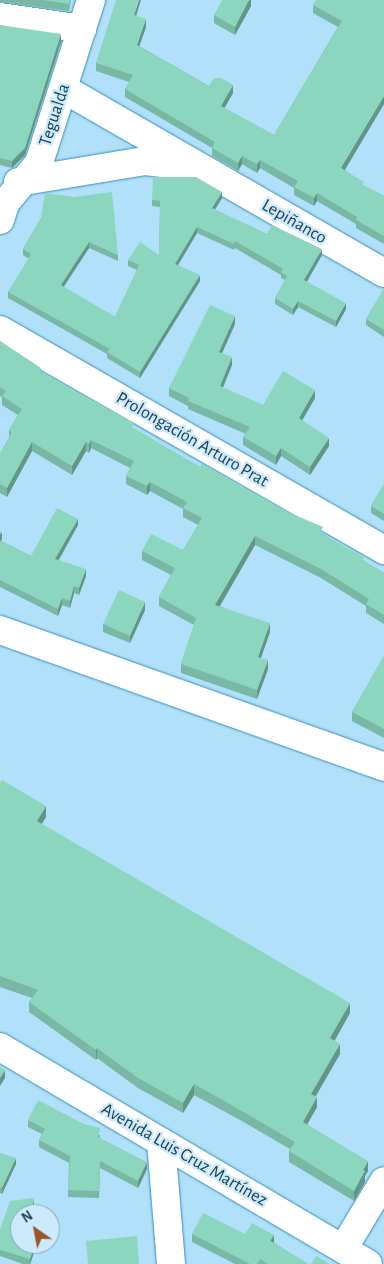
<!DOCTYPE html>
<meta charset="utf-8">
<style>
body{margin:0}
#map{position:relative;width:384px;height:1264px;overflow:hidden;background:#b0e0fa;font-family:"Alegreya Sans",sans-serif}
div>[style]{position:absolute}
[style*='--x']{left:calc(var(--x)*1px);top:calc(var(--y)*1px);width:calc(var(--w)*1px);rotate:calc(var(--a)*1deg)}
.roads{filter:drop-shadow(0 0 1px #398fb7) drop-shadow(0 0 1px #398fb7)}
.minor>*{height:28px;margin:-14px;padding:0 14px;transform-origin:14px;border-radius:14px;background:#fff}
.wall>*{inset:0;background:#78b8a4}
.shaded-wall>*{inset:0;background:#629686}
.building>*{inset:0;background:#8cd6bf}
span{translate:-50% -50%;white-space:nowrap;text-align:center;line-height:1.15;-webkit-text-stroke:4.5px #cbeafc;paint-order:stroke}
.street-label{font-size:18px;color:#1e4153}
.north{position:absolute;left:10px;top:1204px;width:50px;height:50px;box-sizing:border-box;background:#cbeafc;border:1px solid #86a6b8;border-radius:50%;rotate:327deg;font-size:14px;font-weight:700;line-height:20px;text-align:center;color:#1e4153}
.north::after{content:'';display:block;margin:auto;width:18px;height:22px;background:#9a5627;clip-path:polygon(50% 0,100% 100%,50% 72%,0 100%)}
</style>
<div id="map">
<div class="roads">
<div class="minor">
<div style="--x:0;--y:17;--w:83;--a:8.3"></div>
<div style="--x:64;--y:89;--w:369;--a:29.9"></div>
<div style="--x:18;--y:182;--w:129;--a:-9.4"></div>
<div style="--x:145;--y:161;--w:42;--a:6.8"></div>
<div style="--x:0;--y:220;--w:19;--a:-72"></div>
<div style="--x:6;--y:202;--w:51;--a:-49.8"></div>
<div style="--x:39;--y:163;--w:171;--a:-72.3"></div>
<div style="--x:0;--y:330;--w:443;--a:29.8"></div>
<div style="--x:0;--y:630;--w:408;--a:19.6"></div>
<div style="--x:0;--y:1047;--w:427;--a:30.5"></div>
<div style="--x:161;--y:1142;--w:122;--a:85.3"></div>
<div style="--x:343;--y:1249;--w:79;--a:-58.9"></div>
</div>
</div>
<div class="wall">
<div style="clip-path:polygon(0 0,71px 0,69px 11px,0 2px)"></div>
<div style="clip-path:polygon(251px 0,251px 6px,235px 35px,214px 23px,214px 15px)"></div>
<div style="clip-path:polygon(384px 0,384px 104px,345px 170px,364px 186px,384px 196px,384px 244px,356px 228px,356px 224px,317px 201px,314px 206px,294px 195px,294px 188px,260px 168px,257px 173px,242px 164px,238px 171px,212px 156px,212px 148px,125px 97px,125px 89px,129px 82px,96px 71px,96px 63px,136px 16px,146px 27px,139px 46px,209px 86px,233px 93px,224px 108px,274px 135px,338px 27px,313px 13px,313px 5px)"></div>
<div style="clip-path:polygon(0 25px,61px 42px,25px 155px,12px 168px,0 165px)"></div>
<div style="clip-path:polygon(222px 198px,215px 210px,267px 234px,322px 255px,307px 282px,346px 309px,336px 327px,298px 307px,293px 315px,275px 304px,275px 298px,285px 280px,281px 278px,281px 275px,235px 248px,234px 250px,197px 233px,178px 265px,200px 281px,140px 378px,107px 358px,107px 354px,8px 298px,8px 292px,29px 259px,23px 255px,23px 249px,41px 218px,118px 255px,118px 261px,89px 248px,63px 287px,115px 317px,137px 270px,128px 266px,128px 260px,159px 255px,160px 207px,152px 206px,152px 200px)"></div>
<div style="clip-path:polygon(384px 289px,384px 337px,366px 325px,366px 319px)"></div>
<div style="clip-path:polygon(235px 324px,222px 353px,232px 365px,223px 388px,263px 405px,315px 398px,302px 420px,329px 446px,310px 475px,281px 456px,276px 465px,243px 445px,243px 437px,246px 434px,188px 409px,188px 406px,169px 396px,169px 388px)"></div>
<div style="clip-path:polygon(0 341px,41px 372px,134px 429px,200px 467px,323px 534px,364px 561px,384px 573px,384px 624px,366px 613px,366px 606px,321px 578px,255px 545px,220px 606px,270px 632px,261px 658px,268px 669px,257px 699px,181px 673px,181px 664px,194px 625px,159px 606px,159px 597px,171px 575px,142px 560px,142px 551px,183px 550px,198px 525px,183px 517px,183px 509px,150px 491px,147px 495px,126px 484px,126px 476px,130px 468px,91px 448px,89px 453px,86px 451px,72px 475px,32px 451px,7px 497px,0 493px,0 454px,9px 437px,9px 430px,18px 415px,2px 405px,2px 397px,0 396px)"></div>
<div style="clip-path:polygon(384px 484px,384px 521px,371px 513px,371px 506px)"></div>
<div style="clip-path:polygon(78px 525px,59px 560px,86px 576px,79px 595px,74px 593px,70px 608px,62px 605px,58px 616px,0 587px,0 531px,2px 539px,1px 541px,31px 556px)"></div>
<div style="clip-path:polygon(145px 610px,130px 643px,103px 632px,103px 624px)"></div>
<div style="clip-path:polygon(384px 656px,384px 738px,352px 721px,352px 712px)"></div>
<div style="clip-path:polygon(0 783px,46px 817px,41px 824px,350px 1013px,334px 1041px,340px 1054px,316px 1096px,317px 1107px,307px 1124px,368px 1171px,365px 1176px,365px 1182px,354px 1201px,289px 1162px,289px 1151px,290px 1149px,240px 1120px,194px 1095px,183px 1113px,138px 1088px,97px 1058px,96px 1060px,29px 1012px,29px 1002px,32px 998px,0 987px)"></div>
<div style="clip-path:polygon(28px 1120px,100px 1135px,100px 1138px,147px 1169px,138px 1188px,100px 1168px,99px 1198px,68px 1197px,69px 1163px,39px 1147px,39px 1140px,42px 1134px,28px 1127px)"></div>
<div style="clip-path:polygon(0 1153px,16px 1164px,2px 1194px,0 1193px)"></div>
<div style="clip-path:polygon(34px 1205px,20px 1244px,37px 1244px,30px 1264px,23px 1264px,0 1256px,0 1230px)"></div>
<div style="clip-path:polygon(192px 1234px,245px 1234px,274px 1243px,308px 1264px,235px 1264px,192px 1242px)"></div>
</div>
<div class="shaded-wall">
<div style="clip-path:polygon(139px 0,141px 0,134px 23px,134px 15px)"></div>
<div style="clip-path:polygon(249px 0,251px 0,251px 6px,235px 35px,235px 27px)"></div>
<div style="clip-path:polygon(146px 19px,146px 27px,137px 53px,137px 45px)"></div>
<div style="clip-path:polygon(61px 34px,61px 42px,25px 155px,12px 168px,12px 161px)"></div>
<div style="clip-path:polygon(233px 85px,233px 93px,221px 114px,221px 106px)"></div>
<div style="clip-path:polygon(384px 96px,384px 104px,341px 176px,341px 168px)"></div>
<div style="clip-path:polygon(242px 156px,242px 164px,238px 171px,238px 163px)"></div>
<div style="clip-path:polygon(260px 160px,260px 168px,257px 173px,257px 164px)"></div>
<div style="clip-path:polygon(222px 192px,222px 198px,212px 214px,212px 208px)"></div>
<div style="clip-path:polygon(317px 193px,317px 201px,314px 206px,314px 198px)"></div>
<div style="clip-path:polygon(197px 227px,197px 233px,175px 270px,175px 264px)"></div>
<div style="clip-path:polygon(89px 242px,89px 248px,61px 291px,61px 285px)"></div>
<div style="clip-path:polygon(322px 249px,322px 255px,304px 286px,304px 280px)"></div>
<div style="clip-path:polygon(200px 275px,200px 281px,140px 378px,140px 372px)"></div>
<div style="clip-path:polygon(298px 301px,298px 307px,293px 315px,293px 309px)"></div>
<div style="clip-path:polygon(346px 303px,346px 309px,336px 327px,336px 321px)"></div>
<div style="clip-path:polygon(235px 316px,235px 324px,219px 360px,219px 352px)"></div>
<div style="clip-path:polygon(232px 357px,232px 365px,220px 394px,220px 386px)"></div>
<div style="clip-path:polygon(315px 390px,315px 398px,299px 426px,299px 418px)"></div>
<div style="clip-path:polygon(329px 438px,329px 446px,310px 475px,310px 467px)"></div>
<div style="clip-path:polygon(91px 440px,91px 448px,89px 453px,89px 444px)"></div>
<div style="clip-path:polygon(32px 442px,32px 451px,7px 497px,7px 488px)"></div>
<div style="clip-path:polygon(86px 442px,86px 451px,72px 475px,72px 466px)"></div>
<div style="clip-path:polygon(281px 448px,281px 456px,276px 465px,276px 456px)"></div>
<div style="clip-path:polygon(150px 482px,150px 491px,147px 495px,147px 486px)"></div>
<div style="clip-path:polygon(78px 519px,78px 525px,55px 566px,55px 559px)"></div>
<div style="clip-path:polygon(2px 532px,2px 539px,0 542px,0 535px)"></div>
<div style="clip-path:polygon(255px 536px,255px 545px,215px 614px,215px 605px)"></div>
<div style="clip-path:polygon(86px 569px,86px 576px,79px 595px,79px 588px)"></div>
<div style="clip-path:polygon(74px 586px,74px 593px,70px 608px,70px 601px)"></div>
<div style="clip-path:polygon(62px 598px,62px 605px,58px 616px,58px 609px)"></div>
<div style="clip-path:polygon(145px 602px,145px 610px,130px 643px,130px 636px)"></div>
<div style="clip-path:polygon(270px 623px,270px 632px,258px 666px,258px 657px)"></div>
<div style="clip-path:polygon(268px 660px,268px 669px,257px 699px,257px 690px)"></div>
<div style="clip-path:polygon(46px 806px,46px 817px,37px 832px,37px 821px)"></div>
<div style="clip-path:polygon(350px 1003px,350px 1013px,330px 1049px,330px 1038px)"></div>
<div style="clip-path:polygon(340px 1044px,340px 1054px,311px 1104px,311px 1094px)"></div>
<div style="clip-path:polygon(97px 1048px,97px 1058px,96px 1060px,96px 1050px)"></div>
<div style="clip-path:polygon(5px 1070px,5px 1078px,0 1086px,0 1078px)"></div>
<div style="clip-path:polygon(194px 1084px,194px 1095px,183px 1113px,183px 1103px)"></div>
<div style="clip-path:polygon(317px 1097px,317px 1107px,303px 1132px,303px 1122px)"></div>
<div style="clip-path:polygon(16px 1158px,16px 1164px,2px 1194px,2px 1188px)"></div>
<div style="clip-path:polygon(368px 1161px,368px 1171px,365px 1176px,365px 1182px,354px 1201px,354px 1191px,363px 1170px)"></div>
<div style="clip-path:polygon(147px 1162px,147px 1169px,138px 1188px,138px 1181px)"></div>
<div style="clip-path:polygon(34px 1198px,34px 1205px,32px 1214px,31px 1214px)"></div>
<div style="clip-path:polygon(274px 1235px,274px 1243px,270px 1241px)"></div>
<div style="clip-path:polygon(35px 1244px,37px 1244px,30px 1264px,30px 1259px)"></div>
</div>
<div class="building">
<div style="clip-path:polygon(43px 0,70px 0,69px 4px)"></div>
<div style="clip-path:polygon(116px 0,139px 0,134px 15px,146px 19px,137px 45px,209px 86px,214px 78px,221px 78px,233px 85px,221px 106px,274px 135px,342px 21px,313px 5px,316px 0,384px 0,384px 96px,341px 168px,364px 182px,363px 185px,384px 196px,384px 236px,356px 220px,357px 217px,317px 193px,314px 198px,294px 187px,298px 181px,260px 160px,257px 164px,242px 156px,238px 163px,212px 148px,215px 142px,125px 89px,133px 75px,96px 63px)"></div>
<div style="clip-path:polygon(222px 0,249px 0,235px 27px,214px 15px)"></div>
<div style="clip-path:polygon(0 25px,61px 34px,25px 148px,12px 161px,0 158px)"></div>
<div style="clip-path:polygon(153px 177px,196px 177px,222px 192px,212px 208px,267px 234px,272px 225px,322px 249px,304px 280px,346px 303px,336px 321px,298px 301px,293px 309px,275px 298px,287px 276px,281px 272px,283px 269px,235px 241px,234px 244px,197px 227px,175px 264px,200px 275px,140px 372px,107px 352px,110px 349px,8px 292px,31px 254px,23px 249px,41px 218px,45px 193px,74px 197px,112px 192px,118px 255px,89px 242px,61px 285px,115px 317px,139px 265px,128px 260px,140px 242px,159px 255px,160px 201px,152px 200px)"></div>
<div style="clip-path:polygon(384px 289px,384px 330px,366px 319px)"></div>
<div style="clip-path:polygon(210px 305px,235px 316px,219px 352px,232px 357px,220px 386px,263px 405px,283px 371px,315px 390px,299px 418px,329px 438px,310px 467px,281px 448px,276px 456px,243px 437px,250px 427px,188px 401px,189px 398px,169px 388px)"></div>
<div style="clip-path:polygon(0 341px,41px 368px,39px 371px,134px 423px,132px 427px,200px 467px,202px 464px,288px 512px,323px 527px,320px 533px,364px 557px,362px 560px,384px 573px,384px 615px,366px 604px,369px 599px,321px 569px,255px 536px,215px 605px,270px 623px,258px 657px,268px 660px,257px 690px,181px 664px,196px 618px,159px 597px,175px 568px,142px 551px,151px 534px,183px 550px,202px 518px,183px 508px,187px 502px,150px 482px,147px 486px,126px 476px,134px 461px,91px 440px,89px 444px,86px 442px,72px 466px,32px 442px,7px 488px,0 484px,0 454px,12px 432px,9px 430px,22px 409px,2px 396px,6px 391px,0 387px)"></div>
<div style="clip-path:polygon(384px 484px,384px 514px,371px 506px)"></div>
<div style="clip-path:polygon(57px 508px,78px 519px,55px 559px,86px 569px,79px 588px,74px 586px,70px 601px,62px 598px,58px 609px,0 580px,0 541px,31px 556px)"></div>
<div style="clip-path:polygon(119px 590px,145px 602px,130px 636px,103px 624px)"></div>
<div style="clip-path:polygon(384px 656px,384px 729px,352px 712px)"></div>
<div style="clip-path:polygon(2px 780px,46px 806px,37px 821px,350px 1003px,330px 1038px,340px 1044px,311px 1094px,317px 1097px,303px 1122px,368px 1161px,363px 1170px,365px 1171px,354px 1191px,289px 1151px,295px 1142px,240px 1110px,194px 1084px,183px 1103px,138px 1078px,97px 1048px,96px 1050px,29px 1002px,38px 990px,0 976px,0 783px)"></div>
<div style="clip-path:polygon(0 1067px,5px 1070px,0 1078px)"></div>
<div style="clip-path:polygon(38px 1100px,84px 1124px,100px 1128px,98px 1137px,147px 1162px,138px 1181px,100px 1161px,99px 1191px,68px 1190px,70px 1156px,39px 1140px,45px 1129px,28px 1120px)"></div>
<div style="clip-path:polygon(0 1153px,16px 1158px,2px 1188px,0 1187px)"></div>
<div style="clip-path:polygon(34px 1198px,31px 1214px,20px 1214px,20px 1244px,35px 1244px,30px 1259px,0 1250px,0 1230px,10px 1201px)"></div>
<div style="clip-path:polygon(203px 1213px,245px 1234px,252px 1223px,274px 1235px,270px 1241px,308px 1264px,268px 1264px,260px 1259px,257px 1264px,250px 1264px,192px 1234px)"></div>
<div style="clip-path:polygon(137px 1236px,139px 1264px,88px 1264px,86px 1241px)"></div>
<div style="clip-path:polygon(316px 1256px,330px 1264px,311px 1264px)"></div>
</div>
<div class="street-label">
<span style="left:55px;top:115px;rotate:-72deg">Tegualda</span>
<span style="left:294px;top:222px;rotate:30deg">Lepiñanco</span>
<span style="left:192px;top:440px;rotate:30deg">Prolongación Arturo Prat</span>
<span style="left:184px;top:1155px;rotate:30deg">Avenida Luis Cruz Martínez</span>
</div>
<div class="north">N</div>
</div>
